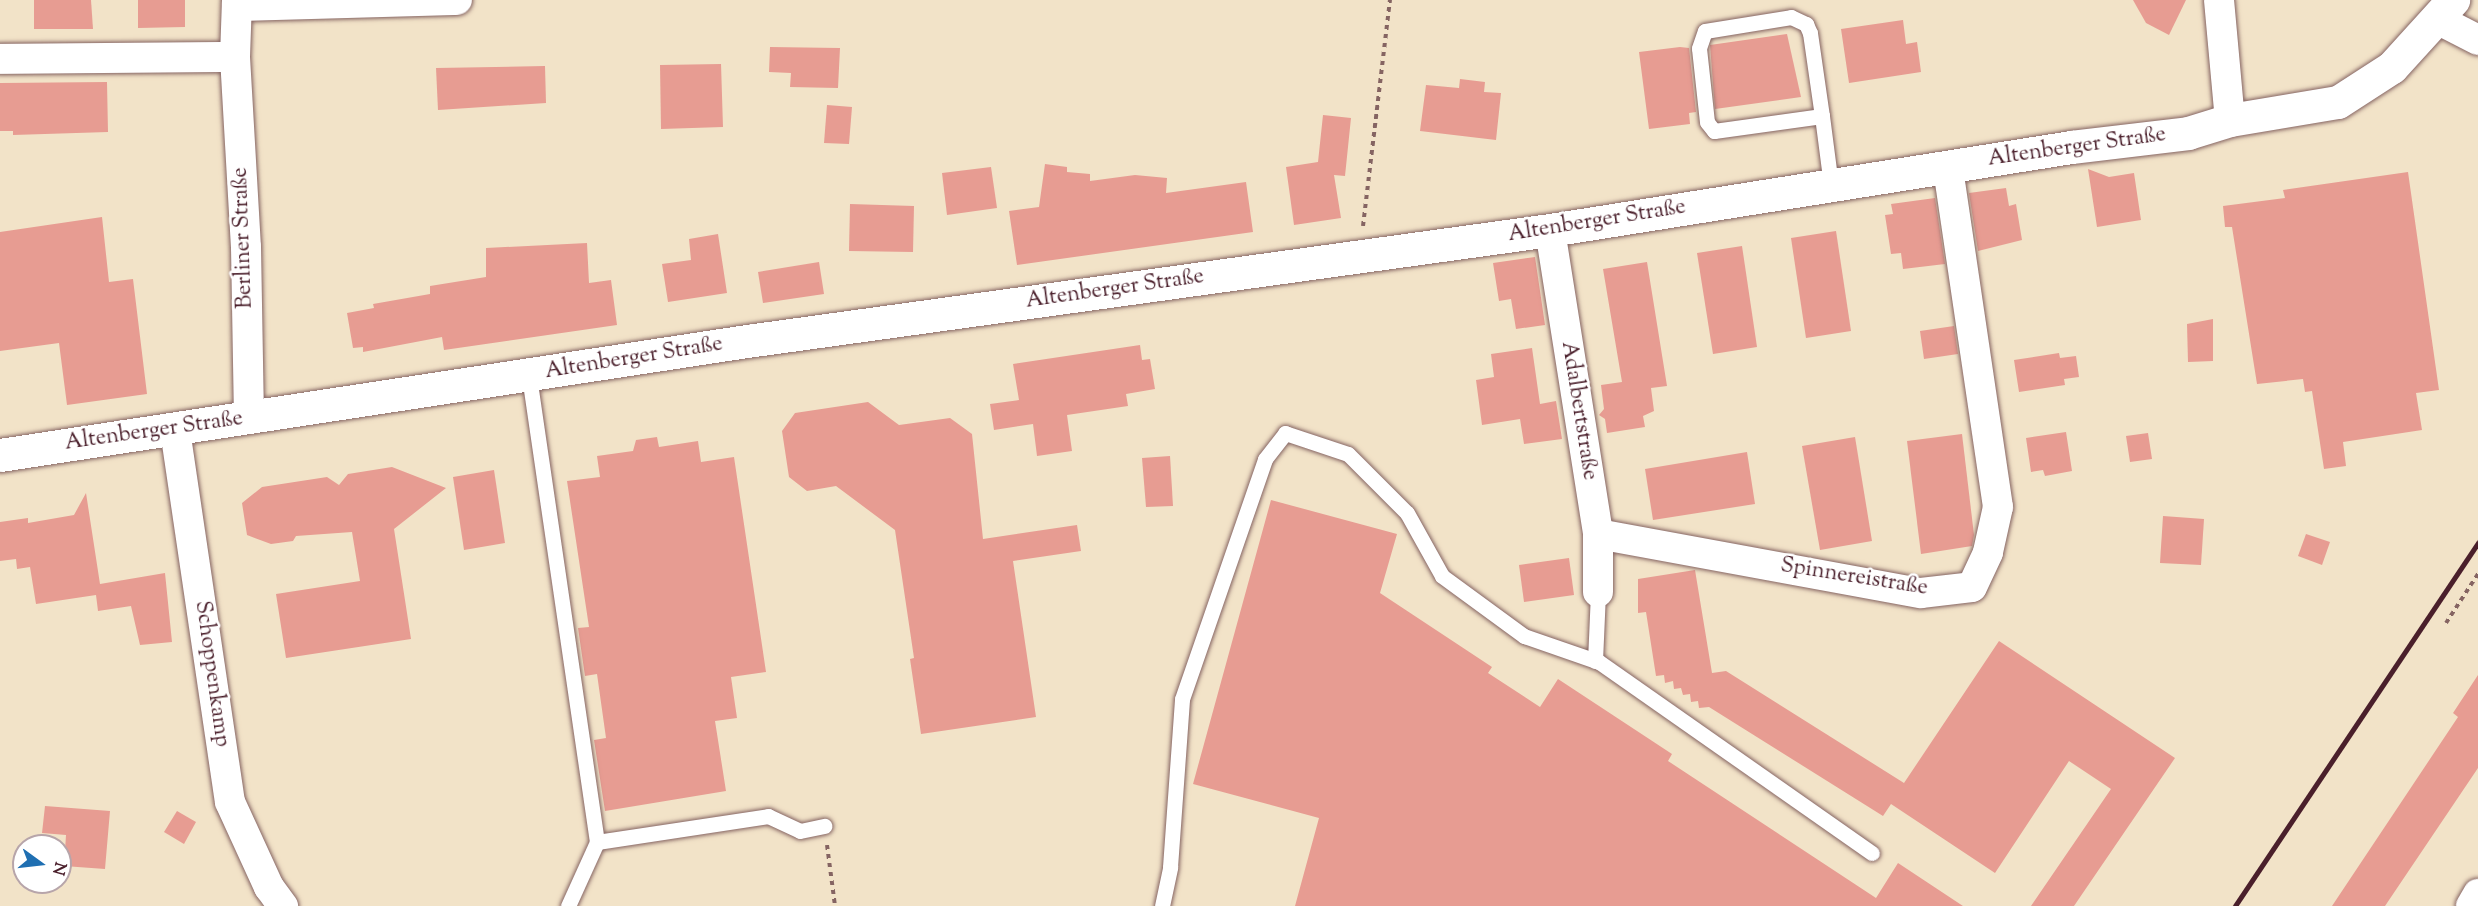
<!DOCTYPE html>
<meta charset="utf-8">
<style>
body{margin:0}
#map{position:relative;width:2478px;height:906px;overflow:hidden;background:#f2e3c8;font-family:"Sorts Mill Goudy",serif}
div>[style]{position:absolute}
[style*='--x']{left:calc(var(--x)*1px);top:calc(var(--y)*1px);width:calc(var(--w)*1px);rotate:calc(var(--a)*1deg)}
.building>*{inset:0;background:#e79c92}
.path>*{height:4px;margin-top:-2px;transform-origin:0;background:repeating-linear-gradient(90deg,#856462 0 4.5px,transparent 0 9px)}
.roads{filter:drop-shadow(0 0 2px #856462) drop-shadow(0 0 2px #856462)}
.service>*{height:15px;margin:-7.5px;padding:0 7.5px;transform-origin:7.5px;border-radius:7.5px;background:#fff}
.minor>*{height:30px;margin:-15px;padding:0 15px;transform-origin:15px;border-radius:15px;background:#fff}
.secondary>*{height:33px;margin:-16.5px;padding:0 16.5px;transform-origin:16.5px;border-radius:16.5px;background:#fff}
.rail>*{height:4.5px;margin:-2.25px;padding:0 2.25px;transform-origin:2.25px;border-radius:2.25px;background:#4a1f2b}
span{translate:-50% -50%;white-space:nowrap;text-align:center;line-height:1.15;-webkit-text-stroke:5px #fff;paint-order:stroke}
.street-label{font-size:22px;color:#4a1f2b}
.north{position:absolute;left:12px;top:834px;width:60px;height:60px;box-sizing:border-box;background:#fff;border:2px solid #b7a5aa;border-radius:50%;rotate:105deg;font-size:16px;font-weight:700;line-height:24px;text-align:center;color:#4a1f2b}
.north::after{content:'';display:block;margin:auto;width:21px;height:27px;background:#1f6fb2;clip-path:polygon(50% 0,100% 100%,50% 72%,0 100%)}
</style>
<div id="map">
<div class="building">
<div style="clip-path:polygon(34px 0,91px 0,93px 29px,34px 29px)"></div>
<div style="clip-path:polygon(138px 0,185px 0,185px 27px,138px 28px)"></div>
<div style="clip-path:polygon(2133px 0,2186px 0,2169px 35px,2146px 23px)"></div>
<div style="clip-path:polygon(1903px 20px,1906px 44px,1917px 42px,1921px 72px,1849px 83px,1841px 29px)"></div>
<div style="clip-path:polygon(1787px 34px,1801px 97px,1715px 109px,1710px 45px)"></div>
<div style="clip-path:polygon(770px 47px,840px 48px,838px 88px,790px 87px,791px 73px,769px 72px)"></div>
<div style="clip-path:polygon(1680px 47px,1689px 48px,1696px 112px,1689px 113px,1690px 124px,1649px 129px,1639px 52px)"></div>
<div style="clip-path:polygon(721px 64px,723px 127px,661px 129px,660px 65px)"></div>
<div style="clip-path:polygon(545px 66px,546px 103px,438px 110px,436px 68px)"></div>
<div style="clip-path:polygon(1460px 79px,1485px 82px,1484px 92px,1501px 93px,1496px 140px,1420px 131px,1426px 85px,1459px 88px)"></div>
<div style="clip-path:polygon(107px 82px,108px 132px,13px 135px,13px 131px,0 131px,0 83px)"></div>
<div style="clip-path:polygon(827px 105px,852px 107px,849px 144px,824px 143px)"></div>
<div style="clip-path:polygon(1323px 115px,1351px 118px,1345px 176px,1334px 175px,1341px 218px,1294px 225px,1286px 167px,1318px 162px)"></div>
<div style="clip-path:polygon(1045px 164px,1067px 167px,1067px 172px,1090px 174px,1090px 181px,1135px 175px,1167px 178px,1166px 193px,1246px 182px,1253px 232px,1017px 265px,1009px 211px,1039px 207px)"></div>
<div style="clip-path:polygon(991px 167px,997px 208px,947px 215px,942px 173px)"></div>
<div style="clip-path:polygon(2088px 169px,2109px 177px,2134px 173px,2141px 220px,2097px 227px)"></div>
<div style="clip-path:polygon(2408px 172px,2439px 390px,2416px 393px,2422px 430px,2343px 442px,2346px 466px,2324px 469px,2312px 391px,2305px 392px,2303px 379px,2257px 384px,2232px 227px,2225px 227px,2223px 206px,2285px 198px,2283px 190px)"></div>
<div style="clip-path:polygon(2006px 188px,2009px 206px,2016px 204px,2022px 240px,1978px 251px,1969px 193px)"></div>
<div style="clip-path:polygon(1935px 198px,1945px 264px,1903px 269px,1901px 253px,1891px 254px,1885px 215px,1893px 214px,1891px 204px)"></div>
<div style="clip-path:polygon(850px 204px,914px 206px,913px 252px,849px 251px)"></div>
<div style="clip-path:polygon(102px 217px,109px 282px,133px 279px,147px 394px,67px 405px,59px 343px,0 351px,0 232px)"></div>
<div style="clip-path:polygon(1836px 231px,1851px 331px,1806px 338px,1791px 238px)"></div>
<div style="clip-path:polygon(718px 234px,727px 293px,668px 302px,662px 264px,691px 260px,689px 239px)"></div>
<div style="clip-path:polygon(587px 243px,589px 283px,611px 280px,617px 325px,444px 350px,442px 337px,363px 352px,363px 347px,353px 348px,347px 313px,374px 308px,373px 304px,430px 294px,430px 286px,486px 277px,486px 248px)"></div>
<div style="clip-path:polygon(1742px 246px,1757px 347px,1713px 354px,1697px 253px)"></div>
<div style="clip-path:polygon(1535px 257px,1545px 325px,1516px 329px,1511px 299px,1499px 301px,1493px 263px)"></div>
<div style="clip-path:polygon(819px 262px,824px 294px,763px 303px,758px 272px)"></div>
<div style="clip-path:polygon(1647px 262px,1667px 386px,1651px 388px,1654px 411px,1643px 416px,1645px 427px,1607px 433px,1605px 419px,1599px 415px,1604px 409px,1601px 385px,1622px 382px,1603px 269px)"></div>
<div style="clip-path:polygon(2213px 319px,2213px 361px,2188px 362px,2187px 324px)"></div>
<div style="clip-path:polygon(1954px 326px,1958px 354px,1924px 359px,1920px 331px)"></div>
<div style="clip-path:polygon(1140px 345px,1142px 360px,1150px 359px,1155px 389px,1126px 394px,1128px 406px,1067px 415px,1072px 451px,1037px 456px,1033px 424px,994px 430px,990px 404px,1019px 400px,1013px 364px)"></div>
<div style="clip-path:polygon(1532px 348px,1540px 404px,1556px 401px,1562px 439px,1524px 444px,1520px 419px,1482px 425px,1476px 380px,1494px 377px,1491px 354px)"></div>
<div style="clip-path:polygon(2059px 353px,2060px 358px,2076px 356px,2079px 377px,2064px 379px,2065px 385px,2019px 392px,2014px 360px)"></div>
<div style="clip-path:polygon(868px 402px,899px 425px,950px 418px,972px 434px,983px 539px,1077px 525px,1081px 551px,1013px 561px,1036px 717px,921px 734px,910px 659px,914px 658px,895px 530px,836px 486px,807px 491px,789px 477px,782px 431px,795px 413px)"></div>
<div style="clip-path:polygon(2066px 432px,2072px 471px,2045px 476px,2043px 470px,2031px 472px,2026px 438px)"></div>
<div style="clip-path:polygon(2148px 433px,2152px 459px,2130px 462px,2126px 436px)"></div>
<div style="clip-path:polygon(1962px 434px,1974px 535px,1972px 546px,1921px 554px,1907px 441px)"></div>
<div style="clip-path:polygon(657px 437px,659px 447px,698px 441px,701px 462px,734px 457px,766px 672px,731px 677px,737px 718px,715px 721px,726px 791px,605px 811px,594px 740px,606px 738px,597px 674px,585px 676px,578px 628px,589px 627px,567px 481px,600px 477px,597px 456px,633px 451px,636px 440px)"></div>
<div style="clip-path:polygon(1855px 437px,1872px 541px,1820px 550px,1802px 446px)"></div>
<div style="clip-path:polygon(1747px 452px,1755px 504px,1653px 520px,1645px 469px)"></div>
<div style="clip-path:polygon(1170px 456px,1173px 506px,1146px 507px,1142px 458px)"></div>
<div style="clip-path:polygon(392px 467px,446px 488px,394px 529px,411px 639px,286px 658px,276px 594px,360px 581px,352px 532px,296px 536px,293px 541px,271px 544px,247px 535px,242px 503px,262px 487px,327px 477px,339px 485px,348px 474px)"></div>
<div style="clip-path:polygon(494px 470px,505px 543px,464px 550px,453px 477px)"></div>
<div style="clip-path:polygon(86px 493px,100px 584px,165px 573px,172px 642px,140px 645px,131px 606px,98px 611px,96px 595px,36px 604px,30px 567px,17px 569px,16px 559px,0 561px,0 522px,28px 518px,28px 523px,74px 515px)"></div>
<div style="clip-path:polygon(1271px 500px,1397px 534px,1380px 593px,1492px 667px,1488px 673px,1540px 707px,1558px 679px,1672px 754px,1668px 761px,1876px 898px,1898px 863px,1963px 906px,1295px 906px,1319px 818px,1193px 784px)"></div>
<div style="clip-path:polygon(2163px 516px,2204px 519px,2201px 565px,2160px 563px)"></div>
<div style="clip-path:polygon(2306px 534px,2330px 542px,2322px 565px,2298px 556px)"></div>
<div style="clip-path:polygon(1569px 558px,1574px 595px,1524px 602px,1519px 565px)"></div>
<div style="clip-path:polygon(1695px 570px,1712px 673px,1726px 671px,1904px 783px,1999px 641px,2175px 758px,2074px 906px,2031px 906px,2111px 789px,2069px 761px,1995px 873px,1891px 804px,1883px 816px,1709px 707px,1699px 708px,1698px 701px,1691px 702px,1690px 694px,1683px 695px,1681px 688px,1674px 689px,1673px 681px,1665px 683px,1664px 675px,1656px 676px,1646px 612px,1638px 613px,1638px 579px)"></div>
<div style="clip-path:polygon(2478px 675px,2478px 768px,2385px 906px,2332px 906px,2458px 717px,2453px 713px)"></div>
<div style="clip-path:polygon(45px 806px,110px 811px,105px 869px,64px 866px,66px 835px,42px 833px)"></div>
<div style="clip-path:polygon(177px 811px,196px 822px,184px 844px,164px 832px)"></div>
</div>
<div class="path">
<div style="--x:1363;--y:226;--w:228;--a:-83.2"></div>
<div style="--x:2446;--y:623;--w:59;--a:-56.9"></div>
<div style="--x:827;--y:845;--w:62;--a:82.5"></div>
</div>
<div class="roads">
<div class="service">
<div style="--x:1822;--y:116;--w:109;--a:172.1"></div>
<div style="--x:1714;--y:131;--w:11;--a:-128"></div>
<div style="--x:1707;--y:122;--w:74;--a:-96.2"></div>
<div style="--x:1699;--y:48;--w:18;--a:-71"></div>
<div style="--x:1705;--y:31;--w:87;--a:-9.2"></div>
<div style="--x:1791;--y:17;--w:17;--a:25"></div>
<div style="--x:1806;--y:24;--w:10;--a:66"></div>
<div style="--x:1810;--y:33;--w:84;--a:81.8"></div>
<div style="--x:1822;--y:116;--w:70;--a:82.6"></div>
<div style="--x:529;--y:376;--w:471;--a:81.7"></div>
<div style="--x:597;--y:842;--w:173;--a:-8.6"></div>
<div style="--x:768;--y:816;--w:35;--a:25"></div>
<div style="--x:800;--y:831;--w:25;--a:-12"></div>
<div style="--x:1595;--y:661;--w:69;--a:-87.5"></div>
<div style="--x:568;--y:906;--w:70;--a:-65.6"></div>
<div style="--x:1162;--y:906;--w:40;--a:-78"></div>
<div style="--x:1170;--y:867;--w:168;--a:-85.9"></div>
<div style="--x:1182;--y:699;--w:254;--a:-70.9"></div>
<div style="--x:1265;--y:459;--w:33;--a:-52"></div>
<div style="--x:1285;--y:433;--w:66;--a:18.4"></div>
<div style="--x:1348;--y:454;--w:83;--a:45"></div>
<div style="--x:1407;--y:513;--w:72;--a:60.9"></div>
<div style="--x:1442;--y:576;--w:102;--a:36.2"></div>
<div style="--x:1524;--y:636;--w:79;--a:19.1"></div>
<div style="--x:1599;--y:662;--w:333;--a:35"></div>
</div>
<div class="minor">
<div style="--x:237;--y:0;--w:57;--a:92"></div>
<div style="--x:235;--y:57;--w:190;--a:86.7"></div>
<div style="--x:246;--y:247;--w:172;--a:89"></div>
<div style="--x:2219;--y:0;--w:121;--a:84.8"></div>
<div style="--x:237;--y:6;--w:220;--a:-1.6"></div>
<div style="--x:2439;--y:20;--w:44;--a:27.1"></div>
<div style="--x:0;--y:59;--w:235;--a:-0.5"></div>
<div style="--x:1550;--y:230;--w:308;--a:81"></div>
<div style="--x:1598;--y:534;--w:58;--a:90"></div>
<div style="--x:175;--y:430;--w:376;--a:81.6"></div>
<div style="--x:230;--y:802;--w:94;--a:65.4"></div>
<div style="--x:269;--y:887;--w:24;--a:54"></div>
<div style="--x:1598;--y:534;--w:328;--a:10.4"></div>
<div style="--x:1921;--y:593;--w:51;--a:-6.7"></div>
<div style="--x:1972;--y:587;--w:38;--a:-65"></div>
<div style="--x:1988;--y:552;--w:46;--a:-77.5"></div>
<div style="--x:1998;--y:507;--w:344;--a:-98.4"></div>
<div style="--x:2471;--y:906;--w:14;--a:-60"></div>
</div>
<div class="secondary">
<div style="--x:0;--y:455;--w:756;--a:-8.68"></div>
<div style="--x:747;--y:341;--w:811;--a:-7.87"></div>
<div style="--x:1550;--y:230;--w:528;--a:-9.05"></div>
<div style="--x:2071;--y:147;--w:118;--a:-6.8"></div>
<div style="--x:2188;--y:133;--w:44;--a:-17.2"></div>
<div style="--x:2230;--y:120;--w:109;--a:-9.5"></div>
<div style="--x:2338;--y:102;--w:64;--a:-32.9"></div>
<div style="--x:2392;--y:67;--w:91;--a:-47.7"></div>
</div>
</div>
<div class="rail">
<div style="--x:2235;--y:906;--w:437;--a:-56.2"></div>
</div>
<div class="street-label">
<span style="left:2077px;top:148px;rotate:-8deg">Altenberger Straße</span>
<span style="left:1597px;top:222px;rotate:-9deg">Altenberger Straße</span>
<span style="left:244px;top:238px;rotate:-92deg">Berliner Straße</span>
<span style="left:1115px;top:290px;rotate:-8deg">Altenberger Straße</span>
<span style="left:634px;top:359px;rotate:-9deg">Altenberger Straße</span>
<span style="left:1578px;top:411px;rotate:81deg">Adalbertstraße</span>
<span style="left:154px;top:432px;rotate:-8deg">Altenberger Straße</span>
<span style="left:1854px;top:578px;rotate:9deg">Spinnereistraße</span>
<span style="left:211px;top:674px;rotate:82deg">Schoppenkamp</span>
</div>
<div class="north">N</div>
</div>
